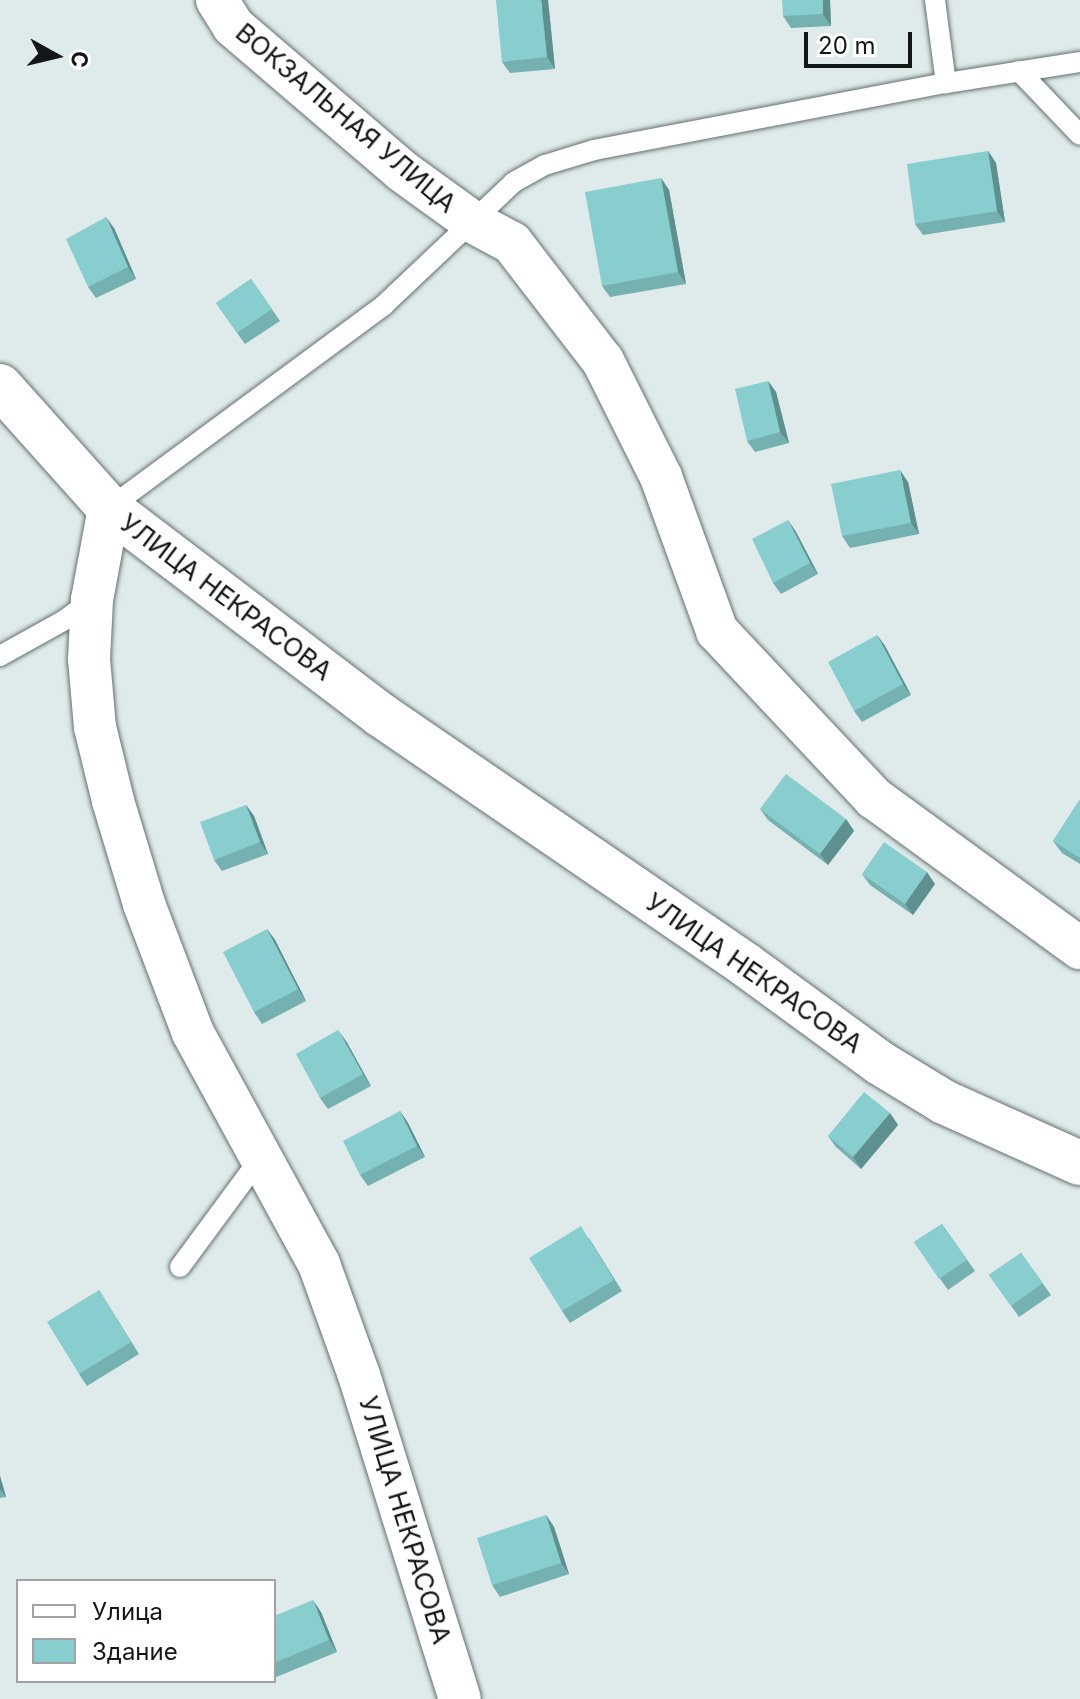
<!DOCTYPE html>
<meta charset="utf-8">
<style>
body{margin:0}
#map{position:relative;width:1080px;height:1699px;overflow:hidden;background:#dfeaea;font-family:Inter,sans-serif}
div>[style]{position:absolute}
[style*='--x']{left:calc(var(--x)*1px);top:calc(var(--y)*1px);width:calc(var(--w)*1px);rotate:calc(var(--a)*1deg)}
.roads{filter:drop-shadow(0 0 2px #65706f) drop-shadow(0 0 2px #65706f)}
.service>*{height:20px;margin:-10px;padding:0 10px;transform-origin:10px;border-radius:10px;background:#fff}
.minor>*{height:42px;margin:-21px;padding:0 21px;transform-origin:21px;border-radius:21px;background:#fff}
.secondary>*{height:44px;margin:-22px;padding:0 22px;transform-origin:22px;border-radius:22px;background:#fff}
.wall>*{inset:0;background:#75b1b1}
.shaded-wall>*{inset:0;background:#5f9090}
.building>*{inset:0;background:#88cece}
span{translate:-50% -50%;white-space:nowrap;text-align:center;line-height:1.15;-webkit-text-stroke:6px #fff;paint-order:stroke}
.street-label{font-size:26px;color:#131717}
.legend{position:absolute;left:16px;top:1579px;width:260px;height:104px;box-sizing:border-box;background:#fff;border:2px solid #a1a2a2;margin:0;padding:10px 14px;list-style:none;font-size:24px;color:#131717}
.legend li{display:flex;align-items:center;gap:16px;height:40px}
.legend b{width:40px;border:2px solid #a1a2a2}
.north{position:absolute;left:16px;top:16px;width:80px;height:80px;-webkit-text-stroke:6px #fff;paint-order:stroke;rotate:98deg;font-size:22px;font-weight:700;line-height:32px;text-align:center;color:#131717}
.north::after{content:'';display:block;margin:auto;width:28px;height:36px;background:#131717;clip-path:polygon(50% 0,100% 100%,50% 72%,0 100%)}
.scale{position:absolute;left:804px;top:32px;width:108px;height:36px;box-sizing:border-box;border:4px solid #131717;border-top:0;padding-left:10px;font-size:24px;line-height:28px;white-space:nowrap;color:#131717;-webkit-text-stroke:6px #fff;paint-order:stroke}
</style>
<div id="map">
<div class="roads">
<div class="service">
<div style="--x:935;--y:0;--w:84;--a:82.5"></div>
<div style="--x:1019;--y:71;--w:88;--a:46.4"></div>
<div style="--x:109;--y:508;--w:342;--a:-36.4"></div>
<div style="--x:384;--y:305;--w:179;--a:-43.4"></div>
<div style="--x:514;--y:182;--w:35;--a:-29"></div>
<div style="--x:545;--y:165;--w:51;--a:-17"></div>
<div style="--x:594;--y:150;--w:358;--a:-10.8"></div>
<div style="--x:946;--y:83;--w:136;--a:-8.9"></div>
<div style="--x:0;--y:656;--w:72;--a:-29.1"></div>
<div style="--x:63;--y:621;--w:36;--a:-36"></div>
<div style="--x:180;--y:1267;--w:133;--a:-53.6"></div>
</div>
<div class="minor">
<div style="--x:217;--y:0;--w:31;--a:58"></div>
<div style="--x:233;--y:26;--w:223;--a:40.6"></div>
<div style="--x:402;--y:171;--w:85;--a:35.9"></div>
<div style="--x:471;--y:221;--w:47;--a:28.2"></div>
<div style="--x:512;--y:243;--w:149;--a:52.4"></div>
<div style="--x:603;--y:361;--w:130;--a:63.4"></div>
<div style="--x:661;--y:477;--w:164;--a:70"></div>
<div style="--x:717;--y:631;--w:229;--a:46.8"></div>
<div style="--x:874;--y:798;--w:255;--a:36.1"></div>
<div style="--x:109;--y:508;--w:94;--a:100.5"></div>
<div style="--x:92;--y:600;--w:59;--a:92.9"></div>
<div style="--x:89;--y:659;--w:68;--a:85"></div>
<div style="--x:95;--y:727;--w:76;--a:76.3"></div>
<div style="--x:113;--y:801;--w:108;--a:73.2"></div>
<div style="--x:144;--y:904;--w:138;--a:69.2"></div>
<div style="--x:193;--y:1033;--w:263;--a:61.4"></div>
<div style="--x:319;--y:1264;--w:118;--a:70.2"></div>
<div style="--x:359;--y:1375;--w:339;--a:72.7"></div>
</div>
<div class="secondary">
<div style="--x:0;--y:386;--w:164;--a:48.2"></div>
<div style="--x:109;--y:508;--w:342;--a:37.3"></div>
<div style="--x:381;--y:715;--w:442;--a:34.4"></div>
<div style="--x:746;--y:965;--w:166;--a:36.2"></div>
<div style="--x:880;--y:1063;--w:75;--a:31.4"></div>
<div style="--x:944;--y:1102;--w:149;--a:24.2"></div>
</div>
</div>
<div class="wall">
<div style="clip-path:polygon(548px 0,555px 69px,510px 73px,502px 62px)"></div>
<div style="clip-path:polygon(830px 0,831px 26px,791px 28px,783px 16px)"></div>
<div style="clip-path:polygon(988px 151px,996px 163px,1005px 222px,923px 235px,915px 224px)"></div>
<div style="clip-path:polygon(661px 178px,669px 190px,686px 284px,610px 297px,602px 286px)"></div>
<div style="clip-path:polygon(114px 228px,136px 279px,96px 298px,88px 287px)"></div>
<div style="clip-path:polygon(251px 279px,280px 321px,245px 344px,216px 303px)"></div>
<div style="clip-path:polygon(768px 381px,776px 392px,789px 443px,755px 452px,747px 441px)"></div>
<div style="clip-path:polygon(908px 482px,919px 534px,850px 548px,842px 536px)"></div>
<div style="clip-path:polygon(788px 520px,796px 532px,818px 574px,781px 594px,773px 583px)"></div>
<div style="clip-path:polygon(877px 635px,885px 646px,911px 695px,862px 722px,854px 711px)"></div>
<div style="clip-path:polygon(1080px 801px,1080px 864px,1062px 853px,1053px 841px)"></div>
<div style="clip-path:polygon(246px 805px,254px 816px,268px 854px,222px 871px,214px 860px)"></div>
<div style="clip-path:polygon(760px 809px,846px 819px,854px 831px,828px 865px,768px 820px)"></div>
<div style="clip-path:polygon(862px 874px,935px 884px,913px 915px,870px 885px)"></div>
<div style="clip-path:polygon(267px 929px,275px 940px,306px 1001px,262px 1024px,254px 1012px)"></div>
<div style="clip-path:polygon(346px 1041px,371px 1086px,328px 1109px,320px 1098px)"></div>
<div style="clip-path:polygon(400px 1111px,408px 1123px,425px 1157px,368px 1186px,360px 1175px)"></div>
<div style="clip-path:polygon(890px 1113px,898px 1125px,861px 1169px,836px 1147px,828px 1136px)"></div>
<div style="clip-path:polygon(942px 1224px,975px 1271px,948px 1290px,914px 1242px)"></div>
<div style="clip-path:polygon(589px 1238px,622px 1291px,570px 1323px,562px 1311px)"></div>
<div style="clip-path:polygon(1021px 1253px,1051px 1295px,1019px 1317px,989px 1275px)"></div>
<div style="clip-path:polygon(99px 1290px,139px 1354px,87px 1386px,79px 1374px)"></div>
<div style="clip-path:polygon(0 1476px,6px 1497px,0 1498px)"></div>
<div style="clip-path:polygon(546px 1515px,554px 1527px,569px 1574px,500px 1597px,492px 1585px)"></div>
<div style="clip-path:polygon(321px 1612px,337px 1652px,274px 1678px,274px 1616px)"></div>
</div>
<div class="shaded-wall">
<div style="clip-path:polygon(541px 0,548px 0,555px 69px,547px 57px)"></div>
<div style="clip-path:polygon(823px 0,830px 0,831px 26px,823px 14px)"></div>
<div style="clip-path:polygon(988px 151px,996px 163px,1005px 222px,997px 211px)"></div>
<div style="clip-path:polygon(661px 178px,669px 190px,686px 284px,678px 272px)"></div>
<div style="clip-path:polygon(106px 217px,114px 228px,136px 279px,128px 267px)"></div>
<div style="clip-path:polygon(768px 381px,776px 392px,789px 443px,780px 432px)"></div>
<div style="clip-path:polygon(900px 470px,908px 482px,919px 534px,911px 523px)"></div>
<div style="clip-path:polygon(788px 520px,796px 532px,818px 574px,810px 563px)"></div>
<div style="clip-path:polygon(877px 635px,885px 646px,911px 695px,903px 684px)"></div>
<div style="clip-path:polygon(246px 805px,254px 816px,268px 854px,260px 842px)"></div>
<div style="clip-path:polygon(846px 819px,854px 831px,828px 865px,820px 854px)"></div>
<div style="clip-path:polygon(927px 872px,935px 884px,913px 915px,905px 904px)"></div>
<div style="clip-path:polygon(267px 929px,275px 940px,306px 1001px,298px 989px)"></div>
<div style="clip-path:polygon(338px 1030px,346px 1041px,371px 1086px,363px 1074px)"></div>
<div style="clip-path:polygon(400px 1111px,408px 1123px,425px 1157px,417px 1146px)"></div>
<div style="clip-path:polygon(890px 1113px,898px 1125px,861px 1169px,853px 1157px)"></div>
<div style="clip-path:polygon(0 1476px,6px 1497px,0 1489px)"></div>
<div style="clip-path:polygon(546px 1515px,554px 1527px,569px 1574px,561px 1563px)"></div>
<div style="clip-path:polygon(313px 1600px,321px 1612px,337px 1652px,329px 1640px)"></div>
</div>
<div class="building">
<div style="clip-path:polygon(496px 0,541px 0,547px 57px,502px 62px)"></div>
<div style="clip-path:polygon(782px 0,823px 0,823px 14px,783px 16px)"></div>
<div style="clip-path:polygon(988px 151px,997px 211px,915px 224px,907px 164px)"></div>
<div style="clip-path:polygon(661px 178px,678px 272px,602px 286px,585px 192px)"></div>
<div style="clip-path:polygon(106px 217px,128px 267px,88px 287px,66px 239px)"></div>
<div style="clip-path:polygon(251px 279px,272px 309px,237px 333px,216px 303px)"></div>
<div style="clip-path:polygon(768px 381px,780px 432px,747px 441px,735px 389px)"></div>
<div style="clip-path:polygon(900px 470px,911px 523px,842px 536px,831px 484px)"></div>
<div style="clip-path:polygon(788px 520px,810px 563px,773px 583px,752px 539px)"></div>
<div style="clip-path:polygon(877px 635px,903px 684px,854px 711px,828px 662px)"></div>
<div style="clip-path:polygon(786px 774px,846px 819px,820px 854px,760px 809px)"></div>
<div style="clip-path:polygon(1079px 800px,1080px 801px,1080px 858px,1053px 841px)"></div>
<div style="clip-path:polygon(246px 805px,260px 842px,214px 860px,200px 822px)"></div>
<div style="clip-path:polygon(884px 842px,927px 872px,905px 904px,862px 874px)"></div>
<div style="clip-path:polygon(267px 929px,298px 989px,254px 1012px,223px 952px)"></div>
<div style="clip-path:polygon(338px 1030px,363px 1074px,320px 1098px,296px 1054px)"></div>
<div style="clip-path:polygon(864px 1092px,890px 1113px,853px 1157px,828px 1136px)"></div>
<div style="clip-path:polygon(400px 1111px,417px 1146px,360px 1175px,343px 1141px)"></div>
<div style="clip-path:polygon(942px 1224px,967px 1260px,939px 1279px,914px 1242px)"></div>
<div style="clip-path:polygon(581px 1226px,614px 1280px,562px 1311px,529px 1258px)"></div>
<div style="clip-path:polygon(1021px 1253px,1043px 1283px,1011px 1306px,989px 1275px)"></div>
<div style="clip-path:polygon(99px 1290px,131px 1342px,79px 1374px,47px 1322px)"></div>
<div style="clip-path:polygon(546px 1515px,561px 1563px,492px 1585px,477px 1538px)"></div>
<div style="clip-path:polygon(313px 1600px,329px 1640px,274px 1663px,274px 1616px)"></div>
</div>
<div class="street-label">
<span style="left:346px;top:118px;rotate:40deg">ВОКЗАЛЬНАЯ УЛИЦА</span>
<span style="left:226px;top:597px;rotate:37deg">УЛИЦА НЕКРАСОВА</span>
<span style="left:754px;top:973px;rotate:35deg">УЛИЦА НЕКРАСОВА</span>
<span style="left:405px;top:1520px;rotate:73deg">УЛИЦА НЕКРАСОВА</span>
</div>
<ul class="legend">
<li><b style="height:10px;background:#fff"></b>Улица</li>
<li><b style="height:22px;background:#88cece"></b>Здание</li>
</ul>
<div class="north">С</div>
<div class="scale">20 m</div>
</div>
